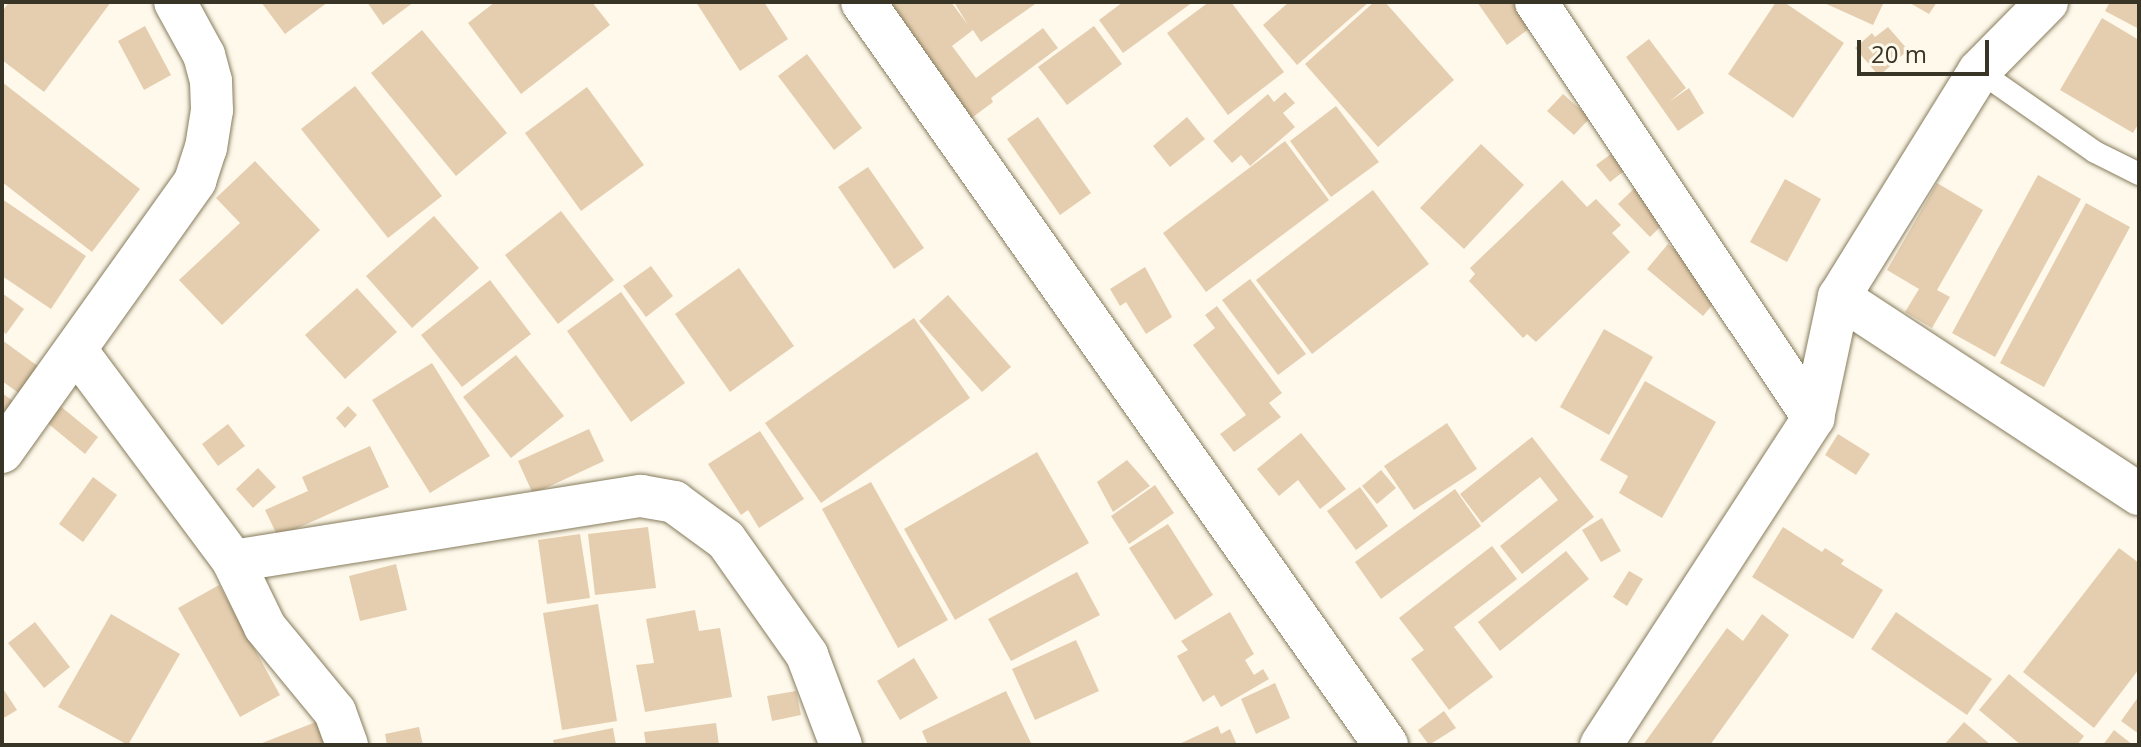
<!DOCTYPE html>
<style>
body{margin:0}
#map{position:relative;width:2141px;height:747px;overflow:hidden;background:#fef9eb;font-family:"Open Sans",sans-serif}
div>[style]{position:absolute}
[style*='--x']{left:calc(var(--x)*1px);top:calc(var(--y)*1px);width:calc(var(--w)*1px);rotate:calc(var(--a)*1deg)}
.building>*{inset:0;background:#e5ceb0}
.roads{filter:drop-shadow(0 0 2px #877c5d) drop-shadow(0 0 2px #877c5d)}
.service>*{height:22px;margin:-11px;padding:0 11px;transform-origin:11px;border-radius:11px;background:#fff}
.minor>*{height:42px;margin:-21px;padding:0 21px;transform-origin:21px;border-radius:21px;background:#fff}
.tertiary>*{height:44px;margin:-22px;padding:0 22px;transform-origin:22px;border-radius:22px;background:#fff}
span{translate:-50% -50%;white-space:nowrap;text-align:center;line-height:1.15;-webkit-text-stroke:6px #fef9eb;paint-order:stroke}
.frame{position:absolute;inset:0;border:4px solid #383426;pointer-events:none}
.scale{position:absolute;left:1857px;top:40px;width:132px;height:36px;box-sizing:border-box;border:4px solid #383426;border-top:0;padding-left:10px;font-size:24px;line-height:28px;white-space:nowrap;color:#383426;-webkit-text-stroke:6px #fef9eb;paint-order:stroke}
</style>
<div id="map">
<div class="building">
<div style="clip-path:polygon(9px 2px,111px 2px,44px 92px,2px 60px,2px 12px)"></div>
<div style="clip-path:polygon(261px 2px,328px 2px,285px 34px)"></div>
<div style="clip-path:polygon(367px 2px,414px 2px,383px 25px)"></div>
<div style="clip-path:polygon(495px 2px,592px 2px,610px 25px,521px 94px,468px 23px)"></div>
<div style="clip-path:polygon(696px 2px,764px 2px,788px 39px,740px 71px)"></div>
<div style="clip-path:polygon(883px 2px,951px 2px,968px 25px,954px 2px,1038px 2px,981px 42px,973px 30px,952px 46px,976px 78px,1043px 28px,1058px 48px,991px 98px,993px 102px,961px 126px)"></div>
<div style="clip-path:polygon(1123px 2px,1193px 2px,1123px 53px,1099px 20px)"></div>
<div style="clip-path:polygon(1209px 2px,1231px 2px,1284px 72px,1228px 115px,1167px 33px)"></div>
<div style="clip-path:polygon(1289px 2px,1369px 2px,1297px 65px,1263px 25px)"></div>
<div style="clip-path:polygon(1374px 2px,1385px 2px,1454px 80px,1378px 147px,1305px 64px)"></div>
<div style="clip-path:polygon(1477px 2px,1522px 2px,1537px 23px,1507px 45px)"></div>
<div style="clip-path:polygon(1776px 2px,1784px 2px,1844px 43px,1793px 118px,1728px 74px)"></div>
<div style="clip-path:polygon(1822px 2px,1884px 2px,1873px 25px)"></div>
<div style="clip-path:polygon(1908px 2px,1937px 2px,1929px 14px)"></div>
<div style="clip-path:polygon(2110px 2px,2139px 2px,2139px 29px,2105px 11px)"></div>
<div style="clip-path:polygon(2102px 18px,2139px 40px,2139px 123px,2133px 133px,2060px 90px)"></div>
<div style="clip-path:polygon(145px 26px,171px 75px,144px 90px,118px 41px)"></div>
<div style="clip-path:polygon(1094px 26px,1122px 64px,1067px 105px,1038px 67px)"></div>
<div style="clip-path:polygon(1888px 27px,1908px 50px,1879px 76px,1855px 48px,1872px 33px,1875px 37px)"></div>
<div style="clip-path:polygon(422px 30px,507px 133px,456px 176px,371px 73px)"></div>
<div style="clip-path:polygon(1649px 39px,1686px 88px,1669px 102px,1689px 88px,1704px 113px,1678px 131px,1626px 57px)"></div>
<div style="clip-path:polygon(807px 54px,862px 128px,834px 150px,778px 76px)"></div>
<div style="clip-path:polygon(2px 82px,140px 189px,92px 252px,2px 182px)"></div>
<div style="clip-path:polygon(355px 86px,442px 196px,388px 238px,301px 129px)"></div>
<div style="clip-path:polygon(587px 87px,644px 165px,581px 211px,525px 133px)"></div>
<div style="clip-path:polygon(1285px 92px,1295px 103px,1283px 113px,1295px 127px,1250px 166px,1241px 155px,1232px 163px,1213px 141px,1268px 94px,1274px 102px)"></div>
<div style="clip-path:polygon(1563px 94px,1590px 118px,1574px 135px,1547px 111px)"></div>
<div style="clip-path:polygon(1336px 106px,1379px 162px,1331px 197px,1290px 141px)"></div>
<div style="clip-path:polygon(1038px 117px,1091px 193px,1060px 215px,1007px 139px)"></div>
<div style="clip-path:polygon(1187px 117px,1205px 139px,1170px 167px,1153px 146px)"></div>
<div style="clip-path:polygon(1285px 141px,1329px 200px,1206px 292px,1163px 233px)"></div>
<div style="clip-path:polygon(1481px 144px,1524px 185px,1464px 249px,1420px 208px)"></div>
<div style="clip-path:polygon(1611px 154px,1624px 171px,1610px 182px,1596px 165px)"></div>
<div style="clip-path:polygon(255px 161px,320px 230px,222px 325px,179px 280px,240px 223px,216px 198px)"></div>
<div style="clip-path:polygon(868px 167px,924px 248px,894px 269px,838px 187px)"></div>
<div style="clip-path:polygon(2038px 175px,2081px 199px,1995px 357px,1952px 333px)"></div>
<div style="clip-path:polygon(1785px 179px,1821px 199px,1787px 262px,1750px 242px)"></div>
<div style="clip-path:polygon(1562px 180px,1587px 207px,1596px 199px,1621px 225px,1612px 233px,1630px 252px,1536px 342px,1527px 334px,1523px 338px,1469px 281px,1475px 274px,1470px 268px)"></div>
<div style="clip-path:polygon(1642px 181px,1674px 213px,1650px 237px,1618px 204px)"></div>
<div style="clip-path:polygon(1937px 183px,1983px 210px,1937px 290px,1950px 297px,1932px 328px,1905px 312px,1919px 289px,1887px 270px)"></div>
<div style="clip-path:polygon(1373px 190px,1429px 264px,1312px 354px,1256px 280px)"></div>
<div style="clip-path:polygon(2px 199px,86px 256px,51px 309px,2px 276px)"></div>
<div style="clip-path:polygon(2086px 203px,2130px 227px,2044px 387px,2000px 363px)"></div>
<div style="clip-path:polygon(561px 211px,614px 280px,558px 324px,505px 255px)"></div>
<div style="clip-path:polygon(434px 216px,479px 268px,412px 328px,366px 276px)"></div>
<div style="clip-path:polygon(1668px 244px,1724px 291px,1703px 316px,1647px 269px)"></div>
<div style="clip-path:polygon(651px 266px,673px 296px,646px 317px,623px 286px)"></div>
<div style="clip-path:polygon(1145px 267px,1172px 317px,1146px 334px,1126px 302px,1120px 306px,1110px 289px)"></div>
<div style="clip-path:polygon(739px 268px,794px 346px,730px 392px,675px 314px)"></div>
<div style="clip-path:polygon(1250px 279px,1306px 354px,1278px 375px,1222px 300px)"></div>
<div style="clip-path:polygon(490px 280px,531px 334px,462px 387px,421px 335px)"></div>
<div style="clip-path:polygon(357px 288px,397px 332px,345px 379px,305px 335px)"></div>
<div style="clip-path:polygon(621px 292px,685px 383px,631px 422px,567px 331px)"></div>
<div style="clip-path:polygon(2px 293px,24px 309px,6px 334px,2px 331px)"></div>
<div style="clip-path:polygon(948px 295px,1011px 367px,982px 392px,919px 321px)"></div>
<div style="clip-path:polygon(1217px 306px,1282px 393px,1269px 403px,1281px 417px,1234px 452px,1220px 434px,1246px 415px,1193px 345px,1215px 328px,1205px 315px)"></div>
<div style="clip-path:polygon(914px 318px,970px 398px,821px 503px,765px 423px)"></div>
<div style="clip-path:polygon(1604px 329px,1653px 357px,1609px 435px,1560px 407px)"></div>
<div style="clip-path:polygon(2px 340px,39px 367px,20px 394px,2px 381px)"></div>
<div style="clip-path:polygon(516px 355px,564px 416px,511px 458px,463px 397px)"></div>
<div style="clip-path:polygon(432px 363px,490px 456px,430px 493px,372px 400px)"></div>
<div style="clip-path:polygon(1645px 381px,1716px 422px,1662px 518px,1619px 493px,1628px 476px,1600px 460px)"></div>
<div style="clip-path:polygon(2px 393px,17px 404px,2px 424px)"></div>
<div style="clip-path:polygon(59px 405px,98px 437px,85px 454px,45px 421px)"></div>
<div style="clip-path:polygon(348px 406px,357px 415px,345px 428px,336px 418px)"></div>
<div style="clip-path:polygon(1447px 423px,1477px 469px,1414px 510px,1384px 466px)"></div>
<div style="clip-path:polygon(228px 424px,245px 446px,218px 466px,202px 444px)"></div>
<div style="clip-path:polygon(589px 429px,604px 461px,533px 494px,518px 461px)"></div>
<div style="clip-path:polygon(760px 431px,804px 499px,759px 528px,748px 510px,741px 515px,708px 464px)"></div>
<div style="clip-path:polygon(1301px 433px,1346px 489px,1320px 509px,1298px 480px,1279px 496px,1257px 469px)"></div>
<div style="clip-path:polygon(1838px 434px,1870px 454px,1856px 475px,1825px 455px)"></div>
<div style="clip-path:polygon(1532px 437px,1594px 517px,1522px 574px,1500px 546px,1558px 500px,1540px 477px,1482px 523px,1460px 494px)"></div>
<div style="clip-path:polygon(370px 446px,389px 487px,278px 537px,265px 510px,308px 491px,302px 477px)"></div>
<div style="clip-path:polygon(1037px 452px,1089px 543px,955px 620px,904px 529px)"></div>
<div style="clip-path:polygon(1127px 460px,1150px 486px,1113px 512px,1097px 482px)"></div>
<div style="clip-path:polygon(258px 468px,276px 487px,253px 508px,236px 489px)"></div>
<div style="clip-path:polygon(1381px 470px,1396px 488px,1377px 504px,1362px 486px)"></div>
<div style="clip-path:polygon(93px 477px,117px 495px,83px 542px,59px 524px)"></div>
<div style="clip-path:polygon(871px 482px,948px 620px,898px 648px,822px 509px)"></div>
<div style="clip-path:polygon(1155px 485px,1174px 513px,1129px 544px,1111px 516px)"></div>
<div style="clip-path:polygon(1360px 487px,1388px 526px,1356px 550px,1327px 511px)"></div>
<div style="clip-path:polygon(1455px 489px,1481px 526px,1381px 599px,1355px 562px)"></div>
<div style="clip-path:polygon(1602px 518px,1621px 551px,1601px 562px,1582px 530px)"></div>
<div style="clip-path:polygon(1168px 524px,1213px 595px,1175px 620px,1129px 548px)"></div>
<div style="clip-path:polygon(648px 527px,656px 588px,595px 595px,588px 534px)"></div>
<div style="clip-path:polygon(1783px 527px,1822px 552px,1825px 548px,1844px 560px,1841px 564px,1883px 590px,1853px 639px,1752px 577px)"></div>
<div style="clip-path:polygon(580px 534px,590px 598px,547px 604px,538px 540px)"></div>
<div style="clip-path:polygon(1492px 546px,1517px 579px,1454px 627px,1493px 677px,1449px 710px,1411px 659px,1424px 650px,1399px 618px)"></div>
<div style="clip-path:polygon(2119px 548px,2139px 563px,2139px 669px,2094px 728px,2023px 672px)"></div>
<div style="clip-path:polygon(1566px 551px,1589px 579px,1500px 651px,1478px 622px)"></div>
<div style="clip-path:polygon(396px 564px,407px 610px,360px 621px,349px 576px)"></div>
<div style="clip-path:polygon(1629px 571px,1643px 579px,1627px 606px,1613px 597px)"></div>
<div style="clip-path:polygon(1077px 572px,1100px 615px,1011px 661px,988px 619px)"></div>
<div style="clip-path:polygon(219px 585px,280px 695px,240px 717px,178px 608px)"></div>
<div style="clip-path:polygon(598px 604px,617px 721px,562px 730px,543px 613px)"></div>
<div style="clip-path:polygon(695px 610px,699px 631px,720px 628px,732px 697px,645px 712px,636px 665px,654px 663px,646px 619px)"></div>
<div style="clip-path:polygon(1230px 612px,1254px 654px,1245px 660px,1254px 675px,1263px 669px,1269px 679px,1221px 707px,1214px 695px,1203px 702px,1177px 656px,1188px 650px,1181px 641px)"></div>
<div style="clip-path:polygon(1896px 612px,1992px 679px,1967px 715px,1871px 649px)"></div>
<div style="clip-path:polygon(111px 614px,180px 654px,128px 745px,58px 707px)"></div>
<div style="clip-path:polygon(1762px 614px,1789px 635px,1710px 745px,1643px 745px,1727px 628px,1743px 641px)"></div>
<div style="clip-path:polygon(35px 622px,70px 667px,44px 688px,8px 643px)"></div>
<div style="clip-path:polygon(1076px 640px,1099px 691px,1035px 720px,1012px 669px)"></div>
<div style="clip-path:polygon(914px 658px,938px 698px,900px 720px,877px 681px)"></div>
<div style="clip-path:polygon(2009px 674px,2084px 736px,2077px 745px,2021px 745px,1979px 710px)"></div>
<div style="clip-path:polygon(1275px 683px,1290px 718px,1256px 734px,1241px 699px)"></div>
<div style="clip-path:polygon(2px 687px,17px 710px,2px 719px)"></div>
<div style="clip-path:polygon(796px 691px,801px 715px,772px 721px,767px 696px)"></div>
<div style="clip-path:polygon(1006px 691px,1032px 745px,928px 745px,922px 731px)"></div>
<div style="clip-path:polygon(2139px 696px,2139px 734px,2121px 721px)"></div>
<div style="clip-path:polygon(1444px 711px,1456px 728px,1429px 745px,1418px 730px)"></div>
<div style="clip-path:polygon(321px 720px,330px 745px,257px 745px)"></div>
<div style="clip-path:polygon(1964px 722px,1991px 745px,1944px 745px)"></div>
<div style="clip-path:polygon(716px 723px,719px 745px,646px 745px,644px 732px)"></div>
<div style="clip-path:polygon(1218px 726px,1221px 734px,1230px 729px,1237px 745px,1177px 745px)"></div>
<div style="clip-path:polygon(419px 727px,423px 745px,387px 745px,385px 734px)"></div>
<div style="clip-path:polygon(613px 728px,616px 745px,554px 745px,553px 740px)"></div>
<div style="clip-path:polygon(2114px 730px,2133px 745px,2103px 745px)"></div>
</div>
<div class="roads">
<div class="service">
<div style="--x:1979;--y:71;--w:141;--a:34.9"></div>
<div style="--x:2095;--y:152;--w:49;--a:26.6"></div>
</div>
<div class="minor">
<div style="--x:1536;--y:2;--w:500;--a:56.3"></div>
<div style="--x:1839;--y:297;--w:359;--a:33.3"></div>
<div style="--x:76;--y:350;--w:263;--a:53.3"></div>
<div style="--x:233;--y:561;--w:73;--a:64.1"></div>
<div style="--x:265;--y:627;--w:110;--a:50.5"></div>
<div style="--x:335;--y:712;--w:35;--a:70"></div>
<div style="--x:2;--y:452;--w:333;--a:-54.5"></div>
<div style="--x:195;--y:181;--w:35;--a:-72"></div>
<div style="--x:206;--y:148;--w:38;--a:-81"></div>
<div style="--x:212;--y:110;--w:29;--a:-92"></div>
<div style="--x:211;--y:81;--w:27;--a:-105"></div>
<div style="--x:204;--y:55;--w:60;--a:-118.7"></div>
<div style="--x:233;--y:561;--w:413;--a:-9.1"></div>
<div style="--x:641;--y:496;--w:34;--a:10"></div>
<div style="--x:674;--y:502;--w:64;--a:36.2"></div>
<div style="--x:726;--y:540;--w:141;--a:54.8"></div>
<div style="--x:807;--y:655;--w:96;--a:69.3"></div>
<div style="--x:1601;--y:745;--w:390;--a:-57"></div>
<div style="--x:1813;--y:418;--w:124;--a:-77.9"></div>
<div style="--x:1839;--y:297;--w:266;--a:-58.2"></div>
<div style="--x:1979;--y:71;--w:97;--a:-45.4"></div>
</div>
<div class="tertiary">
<div style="--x:863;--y:2;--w:909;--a:54.86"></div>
</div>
</div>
<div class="frame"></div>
<div class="scale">20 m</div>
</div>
